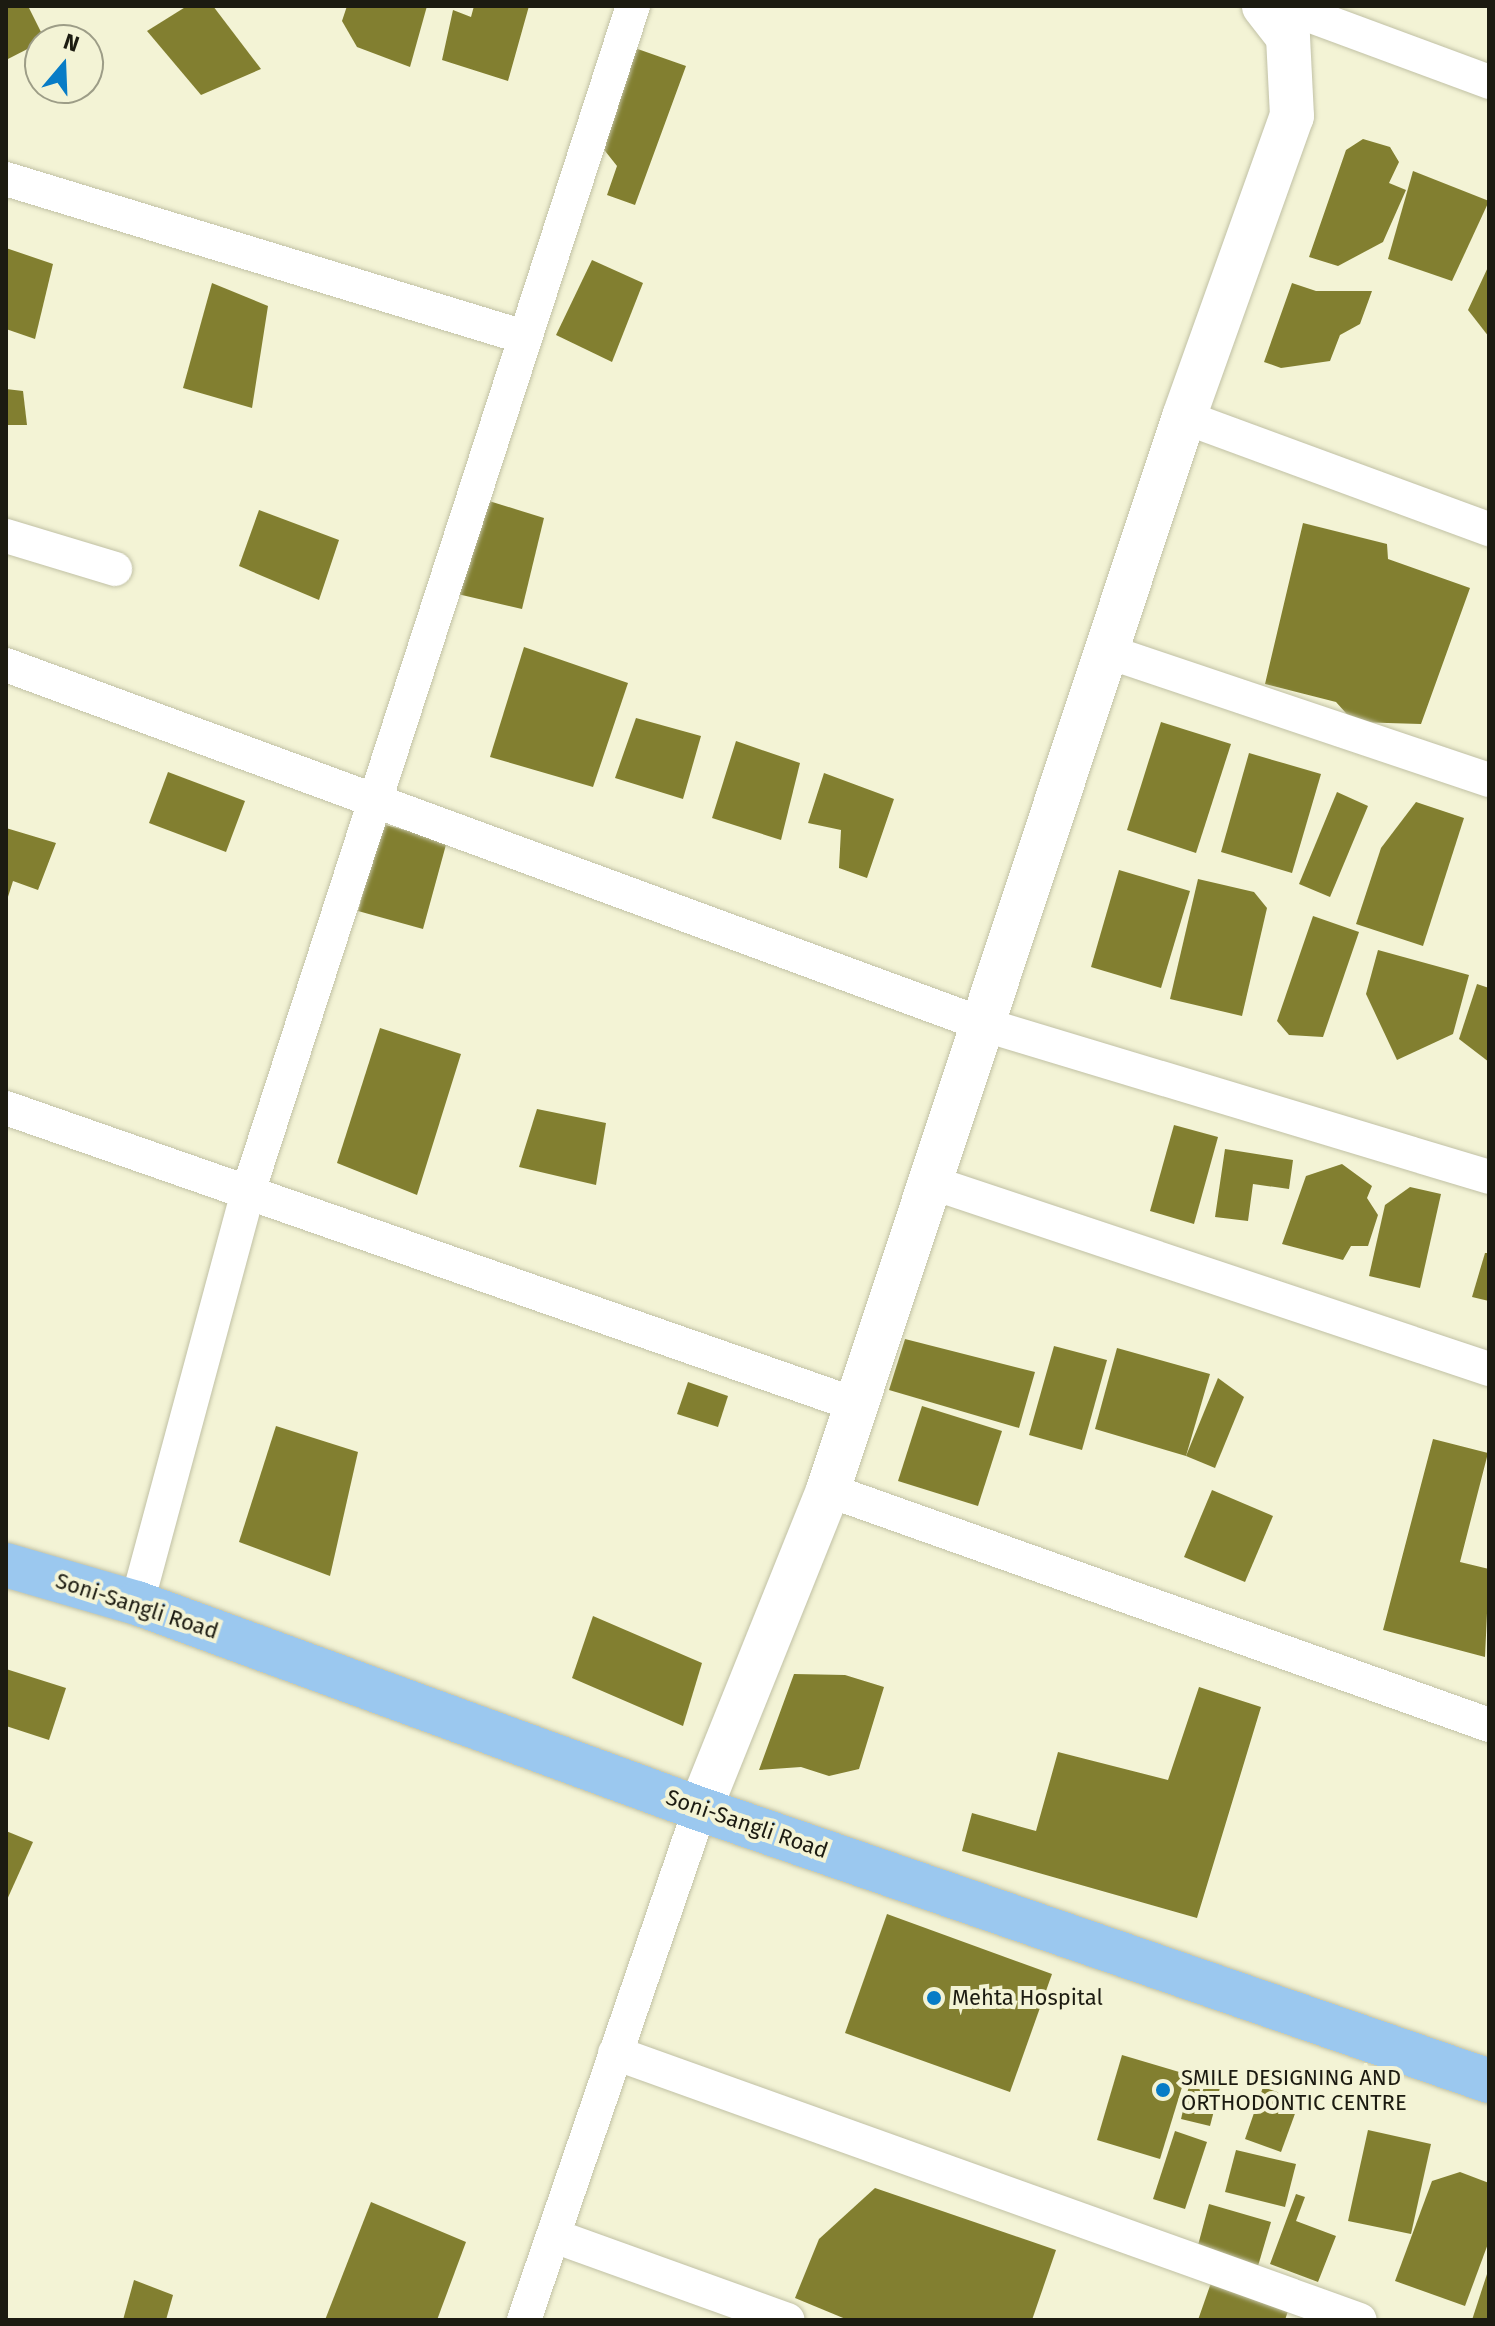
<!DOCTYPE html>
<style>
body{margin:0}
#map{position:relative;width:1495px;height:2326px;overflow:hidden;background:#f3f3d5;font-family:"Fira Sans",sans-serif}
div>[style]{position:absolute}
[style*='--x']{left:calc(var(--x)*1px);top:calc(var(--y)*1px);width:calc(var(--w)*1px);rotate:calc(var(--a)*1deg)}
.building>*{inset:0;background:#827f30}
.roads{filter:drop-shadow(0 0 2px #c1c1a5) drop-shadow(0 0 2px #c1c1a5)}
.minor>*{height:34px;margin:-17px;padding:0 17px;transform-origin:17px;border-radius:17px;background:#fff}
.tertiary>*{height:44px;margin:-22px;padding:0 22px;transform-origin:22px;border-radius:22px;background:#fff}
.primary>*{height:44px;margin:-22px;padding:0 22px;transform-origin:22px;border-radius:22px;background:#9bc8ef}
.dots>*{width:22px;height:22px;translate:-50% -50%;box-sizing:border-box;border:4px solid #f3f3d5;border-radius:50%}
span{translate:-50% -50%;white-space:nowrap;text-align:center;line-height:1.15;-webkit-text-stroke:8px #f3f3d5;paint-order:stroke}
.street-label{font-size:22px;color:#1c1b11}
.poi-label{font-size:22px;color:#1c1b11}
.left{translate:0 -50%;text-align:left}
.frame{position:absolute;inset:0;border:8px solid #1c1b11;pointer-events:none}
.north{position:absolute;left:24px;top:24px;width:80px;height:80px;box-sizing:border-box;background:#f3f3d5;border:2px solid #9d9d87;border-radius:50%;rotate:19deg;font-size:22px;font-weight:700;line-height:32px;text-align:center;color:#1c1b11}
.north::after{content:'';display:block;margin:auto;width:28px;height:36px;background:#087cc6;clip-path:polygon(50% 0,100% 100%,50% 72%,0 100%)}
</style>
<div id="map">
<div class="building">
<div style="clip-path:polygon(6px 6px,28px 6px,45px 40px,6px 60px)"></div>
<div style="clip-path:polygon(187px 6px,213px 6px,261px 69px,201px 95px,147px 31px)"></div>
<div style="clip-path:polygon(347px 6px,427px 6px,410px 67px,357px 47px,342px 21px)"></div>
<div style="clip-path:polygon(474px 6px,529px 6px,508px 81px,442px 60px,453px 10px,471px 17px)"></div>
<div style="clip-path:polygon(632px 47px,686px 66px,635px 205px,607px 195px,617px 166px,598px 142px)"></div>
<div style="clip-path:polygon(1363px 139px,1390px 147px,1399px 162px,1389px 183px,1406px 190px,1383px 242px,1338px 266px,1309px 257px,1346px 150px)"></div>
<div style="clip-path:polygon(1413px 171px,1489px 201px,1452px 281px,1388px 259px)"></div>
<div style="clip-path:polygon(6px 248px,53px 264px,35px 339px,6px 329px)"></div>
<div style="clip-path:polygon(592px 260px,643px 283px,612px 362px,556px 335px)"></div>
<div style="clip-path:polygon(1489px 265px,1489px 337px,1468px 310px)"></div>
<div style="clip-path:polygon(212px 283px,268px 306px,252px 408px,183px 388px)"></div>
<div style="clip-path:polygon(1292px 283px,1316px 291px,1372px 291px,1360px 324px,1340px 335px,1330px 361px,1281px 368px,1264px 362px)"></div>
<div style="clip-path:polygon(6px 389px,23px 391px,27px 425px,6px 425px)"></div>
<div style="clip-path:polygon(473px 496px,544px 518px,522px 609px,449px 592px)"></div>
<div style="clip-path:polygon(259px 510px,339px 540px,319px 600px,239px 566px)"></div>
<div style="clip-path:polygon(1303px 523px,1387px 544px,1388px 559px,1470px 588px,1421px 724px,1354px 722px,1336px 702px,1265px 684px)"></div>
<div style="clip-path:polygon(524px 647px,628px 683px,593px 787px,490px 757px)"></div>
<div style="clip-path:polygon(636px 718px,701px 736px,683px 799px,615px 778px)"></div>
<div style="clip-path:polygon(1161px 722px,1231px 744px,1196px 853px,1127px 830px)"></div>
<div style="clip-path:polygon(736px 741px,800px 763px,781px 840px,712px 818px)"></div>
<div style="clip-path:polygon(1249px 753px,1321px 774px,1292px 873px,1221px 852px)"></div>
<div style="clip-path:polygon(168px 772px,245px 801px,226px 852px,149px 823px)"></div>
<div style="clip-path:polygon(824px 773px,894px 799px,867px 878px,839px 868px,841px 830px,808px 823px)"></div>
<div style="clip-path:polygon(1337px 792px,1368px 806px,1330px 897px,1299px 884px)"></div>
<div style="clip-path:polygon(1416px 802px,1464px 818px,1423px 946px,1356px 924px,1381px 848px)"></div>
<div style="clip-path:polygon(382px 824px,447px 841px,423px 929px,358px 911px)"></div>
<div style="clip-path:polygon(6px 828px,56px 843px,38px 890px,13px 881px,7px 900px)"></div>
<div style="clip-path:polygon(1119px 870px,1190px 891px,1161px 988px,1091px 967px)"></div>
<div style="clip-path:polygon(1198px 879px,1254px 892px,1267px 908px,1242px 1016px,1170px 999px)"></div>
<div style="clip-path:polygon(1313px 916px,1359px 932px,1323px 1037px,1289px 1035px,1277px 1021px)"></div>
<div style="clip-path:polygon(1378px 950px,1469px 975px,1453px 1034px,1397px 1060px,1366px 994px)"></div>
<div style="clip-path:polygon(1477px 984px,1489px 988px,1489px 1062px,1459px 1039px)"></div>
<div style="clip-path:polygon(380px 1028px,461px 1054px,417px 1195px,337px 1163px)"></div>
<div style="clip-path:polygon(537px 1109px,606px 1123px,596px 1185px,519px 1167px)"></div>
<div style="clip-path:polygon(1174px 1125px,1218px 1137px,1194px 1224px,1150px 1211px)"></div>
<div style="clip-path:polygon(1225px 1149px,1293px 1160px,1289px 1189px,1253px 1184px,1248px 1221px,1215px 1217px)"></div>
<div style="clip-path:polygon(1342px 1164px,1372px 1186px,1367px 1198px,1378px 1215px,1368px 1246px,1351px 1246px,1343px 1260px,1282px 1244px,1306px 1176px)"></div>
<div style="clip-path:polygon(1410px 1187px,1441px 1194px,1420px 1288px,1369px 1276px,1385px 1205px)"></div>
<div style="clip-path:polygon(1485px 1253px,1489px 1253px,1489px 1301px,1472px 1297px)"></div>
<div style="clip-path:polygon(905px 1339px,1035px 1372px,1019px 1428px,889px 1390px)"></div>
<div style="clip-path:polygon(1054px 1346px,1107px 1360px,1082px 1450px,1029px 1435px)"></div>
<div style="clip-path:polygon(1117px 1348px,1210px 1374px,1186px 1456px,1095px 1429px)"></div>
<div style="clip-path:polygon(1218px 1378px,1244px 1397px,1215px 1468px,1186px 1456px)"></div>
<div style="clip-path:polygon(688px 1382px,728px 1396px,718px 1427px,677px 1414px)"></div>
<div style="clip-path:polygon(922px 1406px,1002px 1431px,978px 1506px,898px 1481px)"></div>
<div style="clip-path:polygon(276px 1426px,358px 1452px,330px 1576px,239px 1542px)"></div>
<div style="clip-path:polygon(1433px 1439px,1488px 1453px,1460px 1562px,1489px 1569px,1485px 1657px,1383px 1630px)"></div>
<div style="clip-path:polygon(1212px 1490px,1273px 1516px,1245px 1582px,1184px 1557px)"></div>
<div style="clip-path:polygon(593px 1616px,702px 1663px,683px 1726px,572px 1678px)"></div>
<div style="clip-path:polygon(6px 1669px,66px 1688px,49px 1740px,6px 1726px)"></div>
<div style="clip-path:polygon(794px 1674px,845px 1675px,884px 1687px,859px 1769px,829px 1776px,801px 1767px,759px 1770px)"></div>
<div style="clip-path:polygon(1199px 1687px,1261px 1707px,1197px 1918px,962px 1851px,972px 1813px,1036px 1831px,1058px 1752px,1168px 1780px)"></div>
<div style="clip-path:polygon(6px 1831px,33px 1842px,6px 1902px)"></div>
<div style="clip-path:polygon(887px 1914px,1052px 1974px,1010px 2092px,845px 2033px)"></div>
<div style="clip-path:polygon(1122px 2055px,1186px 2074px,1160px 2159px,1097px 2140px)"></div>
<div style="clip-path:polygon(1192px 2073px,1222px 2080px,1210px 2126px,1181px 2119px)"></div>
<div style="clip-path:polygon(1263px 2087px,1300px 2100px,1281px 2152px,1245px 2139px)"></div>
<div style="clip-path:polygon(1368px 2130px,1431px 2144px,1411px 2234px,1348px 2221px)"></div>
<div style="clip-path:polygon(1175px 2131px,1207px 2142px,1185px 2209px,1153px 2199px)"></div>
<div style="clip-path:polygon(1236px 2150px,1296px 2164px,1285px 2207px,1225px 2192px)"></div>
<div style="clip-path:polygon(1460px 2172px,1489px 2183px,1489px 2241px,1465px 2306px,1395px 2281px,1432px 2181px)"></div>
<div style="clip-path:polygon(875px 2188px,1056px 2250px,1032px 2320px,848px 2320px,795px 2298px,819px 2239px)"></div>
<div style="clip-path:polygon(1296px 2194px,1305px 2197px,1296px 2221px,1336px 2236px,1318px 2282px,1270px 2264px)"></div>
<div style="clip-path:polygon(371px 2202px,466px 2242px,437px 2320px,325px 2320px)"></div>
<div style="clip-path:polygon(1209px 2204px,1271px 2222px,1258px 2266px,1197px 2249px)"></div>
<div style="clip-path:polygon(1488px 2271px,1489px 2320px,1472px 2320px)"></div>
<div style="clip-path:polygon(134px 2280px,173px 2295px,166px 2320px,123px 2320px)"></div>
<div style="clip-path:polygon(1212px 2280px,1289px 2308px,1285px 2320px,1198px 2320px)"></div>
</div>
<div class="roads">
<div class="minor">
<div style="--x:1284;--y:6;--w:219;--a:20.3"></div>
<div style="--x:6;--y:179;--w:542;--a:16.96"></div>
<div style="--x:1184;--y:417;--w:325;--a:20.2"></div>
<div style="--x:6;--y:536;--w:114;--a:16.8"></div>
<div style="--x:1106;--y:651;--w:404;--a:18.6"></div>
<div style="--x:6;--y:665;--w:1040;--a:20.19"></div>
<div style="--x:982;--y:1024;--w:530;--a:16.79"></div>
<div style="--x:6;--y:1108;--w:895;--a:19.24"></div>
<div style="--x:930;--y:1182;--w:589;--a:18.5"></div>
<div style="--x:828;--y:1490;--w:702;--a:19.57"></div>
<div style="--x:137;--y:1603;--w:429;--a:-74.9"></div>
<div style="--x:249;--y:1189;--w:1244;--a:-72.02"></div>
<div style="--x:615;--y:2053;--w:791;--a:19.72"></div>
<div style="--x:557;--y:2237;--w:245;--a:19.8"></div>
<div style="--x:524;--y:2320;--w:540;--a:-71"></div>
</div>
<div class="tertiary">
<div style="--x:700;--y:1809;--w:344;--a:-68.1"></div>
<div style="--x:828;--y:1490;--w:1131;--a:-71.65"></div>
<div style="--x:1184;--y:417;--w:320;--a:-70.3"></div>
<div style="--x:1292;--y:116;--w:79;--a:-92.9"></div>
<div style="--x:1288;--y:37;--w:39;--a:-128"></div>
</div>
<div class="primary">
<div style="--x:6;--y:1565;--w:136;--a:16.2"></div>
<div style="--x:137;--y:1603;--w:600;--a:20.1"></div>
<div style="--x:700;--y:1809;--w:835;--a:19.02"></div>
</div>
</div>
<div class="dots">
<div style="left:934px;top:1998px;background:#087cc6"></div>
<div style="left:1163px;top:2090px;background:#087cc6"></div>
</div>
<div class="street-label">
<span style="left:137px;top:1606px;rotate:18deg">Soni-Sangli Road</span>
<span style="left:747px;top:1824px;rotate:19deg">Soni-Sangli Road</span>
</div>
<div class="poi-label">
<span class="left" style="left:952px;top:1998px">Mehta Hospital</span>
<span class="left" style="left:1181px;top:2090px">SMILE DESIGNING AND<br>ORTHODONTIC CENTRE</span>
</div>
<div class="frame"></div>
<div class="north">N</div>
</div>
